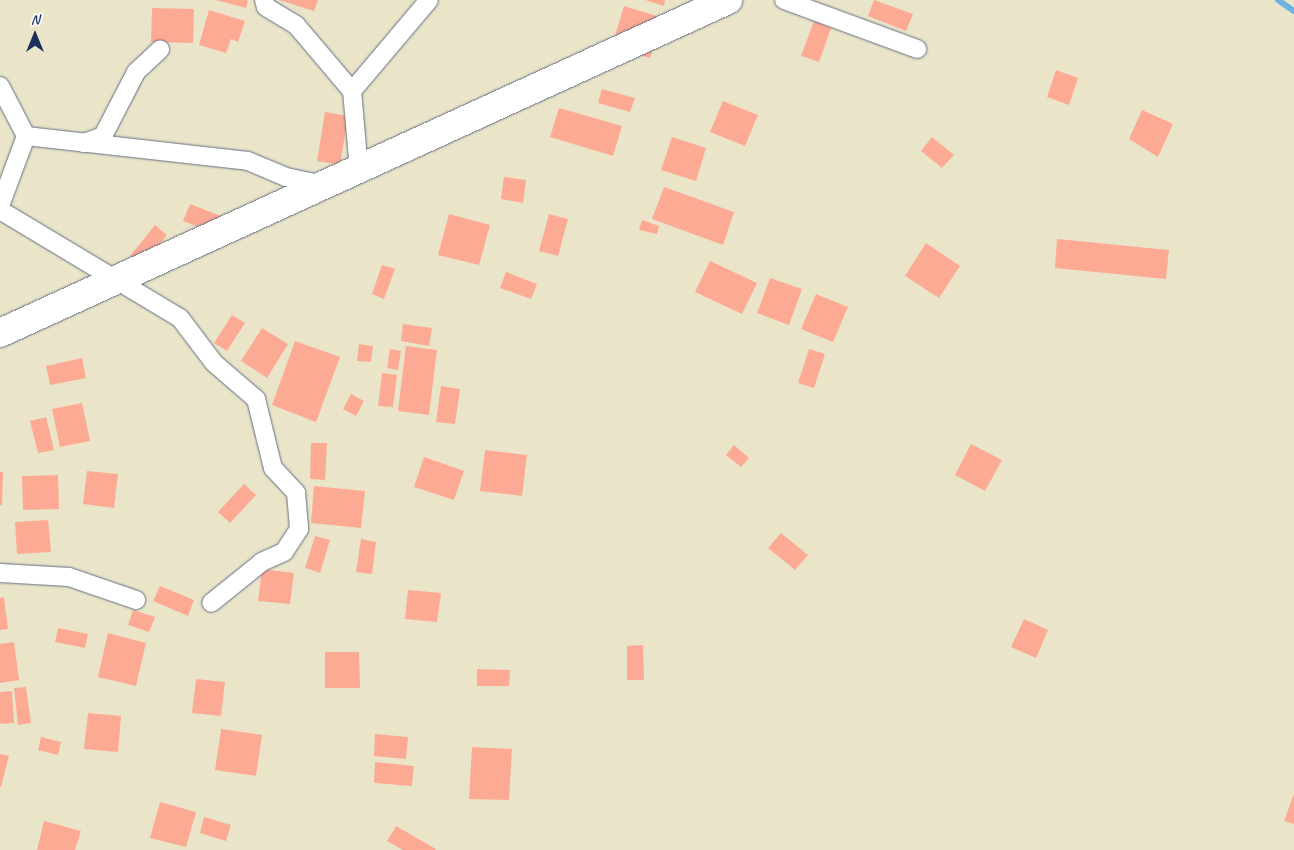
<!DOCTYPE html>
<style>
body{margin:0}
#map{position:relative;width:1294px;height:850px;overflow:hidden;background:#eae5c9;font-family:Caveat,sans-serif}
div>[style]{position:absolute}
[style*='--x']{left:calc(var(--x)*1px);top:calc(var(--y)*1px);width:calc(var(--w)*1px);rotate:calc(var(--a)*1deg)}
.stream>*{height:6px;margin:-3px;padding:0 3px;transform-origin:3px;border-radius:3px;background:#6db2e3}
.building>*{inset:0;background:#fdaa95}
.roads{filter:drop-shadow(0 0 1px #636f83) drop-shadow(0 0 1px #636f83)}
.minor>*{height:18px;margin:-9px;padding:0 9px;transform-origin:9px;border-radius:9px;background:#fff}
.trunk>*{height:28px;margin:-14px;padding:0 14px;transform-origin:14px;border-radius:14px;background:#fff}
span{translate:-50% -50%;white-space:nowrap;text-align:center;line-height:1.15;-webkit-text-stroke:4.5px #f6f6f2;paint-order:stroke}
.north{position:absolute;left:10px;top:10px;width:50px;height:50px;-webkit-text-stroke:4px #f6f6f2;paint-order:stroke;rotate:0deg;font-size:14px;font-weight:700;line-height:20px;text-align:center;color:#1b2f5e}
.north::after{content:'';display:block;margin:auto;width:18px;height:22px;background:#1b2f5e;clip-path:polygon(50% 0,100% 100%,50% 72%,0 100%)}
</style>
<div id="map">
<div class="stream">
<div style="--x:1278;--y:0;--w:19;--a:35"></div>
</div>
<div class="building">
<div style="clip-path:polygon(215px 0,248px 0,246px 8px)"></div>
<div style="clip-path:polygon(279px 0,318px 0,314px 11px)"></div>
<div style="clip-path:polygon(645px 0,665px 0,664px 6px)"></div>
<div style="clip-path:polygon(874px 0,913px 14px,906px 31px,868px 16px)"></div>
<div style="clip-path:polygon(624px 6px,663px 18px,650px 58px,612px 46px)"></div>
<div style="clip-path:polygon(152px 8px,194px 9px,193px 43px,151px 42px)"></div>
<div style="clip-path:polygon(209px 10px,245px 21px,238px 42px,231px 39px,226px 53px,199px 45px)"></div>
<div style="clip-path:polygon(814px 21px,831px 28px,819px 62px,801px 56px)"></div>
<div style="clip-path:polygon(1056px 70px,1078px 78px,1069px 105px,1047px 97px)"></div>
<div style="clip-path:polygon(602px 89px,635px 98px,630px 112px,598px 103px)"></div>
<div style="clip-path:polygon(723px 101px,758px 115px,745px 146px,710px 132px)"></div>
<div style="clip-path:polygon(559px 108px,622px 126px,613px 156px,550px 137px)"></div>
<div style="clip-path:polygon(1142px 110px,1173px 124px,1158px 157px,1129px 139px)"></div>
<div style="clip-path:polygon(325px 112px,348px 116px,340px 165px,317px 161px)"></div>
<div style="clip-path:polygon(672px 137px,706px 148px,696px 181px,661px 170px)"></div>
<div style="clip-path:polygon(932px 137px,954px 155px,942px 168px,921px 151px)"></div>
<div style="clip-path:polygon(504px 177px,526px 180px,523px 203px,501px 199px)"></div>
<div style="clip-path:polygon(664px 187px,734px 212px,723px 245px,652px 219px)"></div>
<div style="clip-path:polygon(190px 204px,226px 218px,219px 235px,183px 221px)"></div>
<div style="clip-path:polygon(449px 214px,490px 225px,479px 265px,438px 255px)"></div>
<div style="clip-path:polygon(549px 214px,568px 219px,558px 256px,539px 251px)"></div>
<div style="clip-path:polygon(642px 220px,659px 226px,657px 234px,639px 230px)"></div>
<div style="clip-path:polygon(155px 225px,167px 235px,142px 265px,130px 256px)"></div>
<div style="clip-path:polygon(1057px 239px,1169px 250px,1166px 279px,1055px 268px)"></div>
<div style="clip-path:polygon(926px 243px,960px 266px,939px 298px,905px 276px)"></div>
<div style="clip-path:polygon(710px 261px,757px 283px,742px 314px,695px 292px)"></div>
<div style="clip-path:polygon(382px 265px,395px 269px,384px 299px,372px 294px)"></div>
<div style="clip-path:polygon(506px 272px,537px 284px,531px 299px,500px 288px)"></div>
<div style="clip-path:polygon(770px 278px,802px 289px,789px 325px,757px 313px)"></div>
<div style="clip-path:polygon(816px 294px,848px 307px,833px 342px,801px 329px)"></div>
<div style="clip-path:polygon(232px 315px,245px 323px,227px 351px,214px 343px)"></div>
<div style="clip-path:polygon(403px 324px,432px 328px,429px 346px,401px 341px)"></div>
<div style="clip-path:polygon(262px 328px,288px 344px,267px 378px,241px 361px)"></div>
<div style="clip-path:polygon(295px 341px,340px 357px,316px 422px,272px 405px)"></div>
<div style="clip-path:polygon(359px 344px,373px 346px,371px 362px,357px 361px)"></div>
<div style="clip-path:polygon(406px 346px,437px 350px,429px 415px,398px 411px)"></div>
<div style="clip-path:polygon(390px 349px,401px 351px,398px 370px,387px 368px)"></div>
<div style="clip-path:polygon(809px 349px,825px 354px,814px 388px,798px 383px)"></div>
<div style="clip-path:polygon(82px 358px,86px 378px,50px 385px,46px 366px)"></div>
<div style="clip-path:polygon(382px 373px,397px 375px,393px 407px,378px 406px)"></div>
<div style="clip-path:polygon(441px 386px,460px 389px,455px 424px,436px 422px)"></div>
<div style="clip-path:polygon(351px 394px,364px 401px,356px 416px,343px 409px)"></div>
<div style="clip-path:polygon(82px 403px,90px 441px,60px 447px,52px 409px)"></div>
<div style="clip-path:polygon(46px 417px,54px 450px,38px 453px,30px 421px)"></div>
<div style="clip-path:polygon(311px 443px,327px 443px,325px 480px,310px 479px)"></div>
<div style="clip-path:polygon(971px 444px,1002px 460px,985px 491px,955px 475px)"></div>
<div style="clip-path:polygon(734px 445px,749px 458px,741px 467px,726px 455px)"></div>
<div style="clip-path:polygon(485px 450px,527px 455px,522px 496px,480px 491px)"></div>
<div style="clip-path:polygon(424px 457px,464px 471px,454px 500px,414px 487px)"></div>
<div style="clip-path:polygon(87px 471px,118px 474px,114px 508px,83px 504px)"></div>
<div style="clip-path:polygon(0 472px,3px 472px,2px 505px,0 505px)"></div>
<div style="clip-path:polygon(58px 475px,59px 509px,23px 510px,22px 476px)"></div>
<div style="clip-path:polygon(244px 484px,256px 495px,230px 523px,218px 512px)"></div>
<div style="clip-path:polygon(314px 486px,365px 491px,361px 528px,311px 523px)"></div>
<div style="clip-path:polygon(48px 520px,51px 552px,17px 554px,15px 522px)"></div>
<div style="clip-path:polygon(781px 533px,808px 555px,795px 570px,768px 548px)"></div>
<div style="clip-path:polygon(315px 536px,330px 540px,320px 573px,305px 568px)"></div>
<div style="clip-path:polygon(361px 539px,376px 542px,372px 574px,356px 572px)"></div>
<div style="clip-path:polygon(262px 569px,294px 573px,290px 604px,258px 601px)"></div>
<div style="clip-path:polygon(160px 586px,194px 600px,188px 616px,153px 601px)"></div>
<div style="clip-path:polygon(408px 590px,441px 593px,437px 622px,405px 619px)"></div>
<div style="clip-path:polygon(4px 597px,8px 629px,0 630px,0 598px)"></div>
<div style="clip-path:polygon(133px 610px,155px 617px,149px 632px,128px 625px)"></div>
<div style="clip-path:polygon(1024px 619px,1048px 630px,1036px 658px,1011px 647px)"></div>
<div style="clip-path:polygon(58px 628px,88px 634px,85px 648px,55px 642px)"></div>
<div style="clip-path:polygon(108px 633px,146px 643px,136px 686px,98px 677px)"></div>
<div style="clip-path:polygon(14px 642px,19px 680px,0 683px,0 644px)"></div>
<div style="clip-path:polygon(643px 645px,644px 680px,627px 680px,627px 646px)"></div>
<div style="clip-path:polygon(325px 652px,359px 652px,360px 688px,325px 688px)"></div>
<div style="clip-path:polygon(477px 669px,510px 670px,509px 686px,477px 686px)"></div>
<div style="clip-path:polygon(196px 679px,225px 682px,221px 716px,192px 713px)"></div>
<div style="clip-path:polygon(26px 687px,31px 723px,18px 725px,14px 688px)"></div>
<div style="clip-path:polygon(12px 691px,14px 723px,0 724px,0 692px)"></div>
<div style="clip-path:polygon(88px 713px,121px 716px,118px 752px,84px 749px)"></div>
<div style="clip-path:polygon(221px 729px,262px 735px,256px 776px,215px 770px)"></div>
<div style="clip-path:polygon(375px 734px,408px 737px,406px 759px,374px 756px)"></div>
<div style="clip-path:polygon(41px 737px,61px 742px,58px 755px,38px 750px)"></div>
<div style="clip-path:polygon(472px 747px,512px 749px,509px 800px,469px 799px)"></div>
<div style="clip-path:polygon(0 754px,9px 756px,1px 787px,0 787px)"></div>
<div style="clip-path:polygon(375px 762px,414px 766px,412px 786px,374px 783px)"></div>
<div style="clip-path:polygon(1294px 794px,1294px 824px,1284px 821px)"></div>
<div style="clip-path:polygon(160px 802px,196px 812px,186px 847px,150px 838px)"></div>
<div style="clip-path:polygon(204px 817px,231px 825px,226px 841px,200px 833px)"></div>
<div style="clip-path:polygon(44px 821px,81px 831px,75px 850px,37px 850px)"></div>
<div style="clip-path:polygon(396px 826px,436px 849px,435px 850px,403px 850px,387px 841px)"></div>
</div>
<div class="roads">
<div class="minor">
<div style="--x:264;--y:0;--w:7;--a:74"></div>
<div style="--x:266;--y:7;--w:35;--a:31"></div>
<div style="--x:296;--y:25;--w:87;--a:49.7"></div>
<div style="--x:784;--y:0;--w:142;--a:20.2"></div>
<div style="--x:0;--y:86;--w:56;--a:62.5"></div>
<div style="--x:26;--y:136;--w:75;--a:110.4"></div>
<div style="--x:26;--y:136;--w:223;--a:6.4"></div>
<div style="--x:248;--y:161;--w:41;--a:22.8"></div>
<div style="--x:286;--y:177;--w:39;--a:12"></div>
<div style="--x:84;--y:143;--w:20;--a:-20"></div>
<div style="--x:103;--y:136;--w:72;--a:-62.7"></div>
<div style="--x:136;--y:72;--w:33;--a:-43"></div>
<div style="--x:350;--y:176;--w:19;--a:-65"></div>
<div style="--x:358;--y:159;--w:68;--a:-95"></div>
<div style="--x:352;--y:91;--w:119;--a:-49.8"></div>
<div style="--x:0;--y:210;--w:210;--a:31"></div>
<div style="--x:180;--y:318;--w:56;--a:52.9"></div>
<div style="--x:214;--y:363;--w:55;--a:40.6"></div>
<div style="--x:256;--y:399;--w:71;--a:76.2"></div>
<div style="--x:273;--y:468;--w:34;--a:47"></div>
<div style="--x:296;--y:493;--w:36;--a:85"></div>
<div style="--x:299;--y:529;--w:27;--a:123"></div>
<div style="--x:284;--y:552;--w:24;--a:156"></div>
<div style="--x:262;--y:562;--w:65;--a:141.2"></div>
<div style="--x:0;--y:573;--w:69;--a:3.3"></div>
<div style="--x:69;--y:577;--w:71;--a:18.9"></div>
</div>
<div class="trunk">
<div style="--x:0;--y:333;--w:801;--a:-24.58"></div>
</div>
</div>
<div class="north">N</div>
</div>
